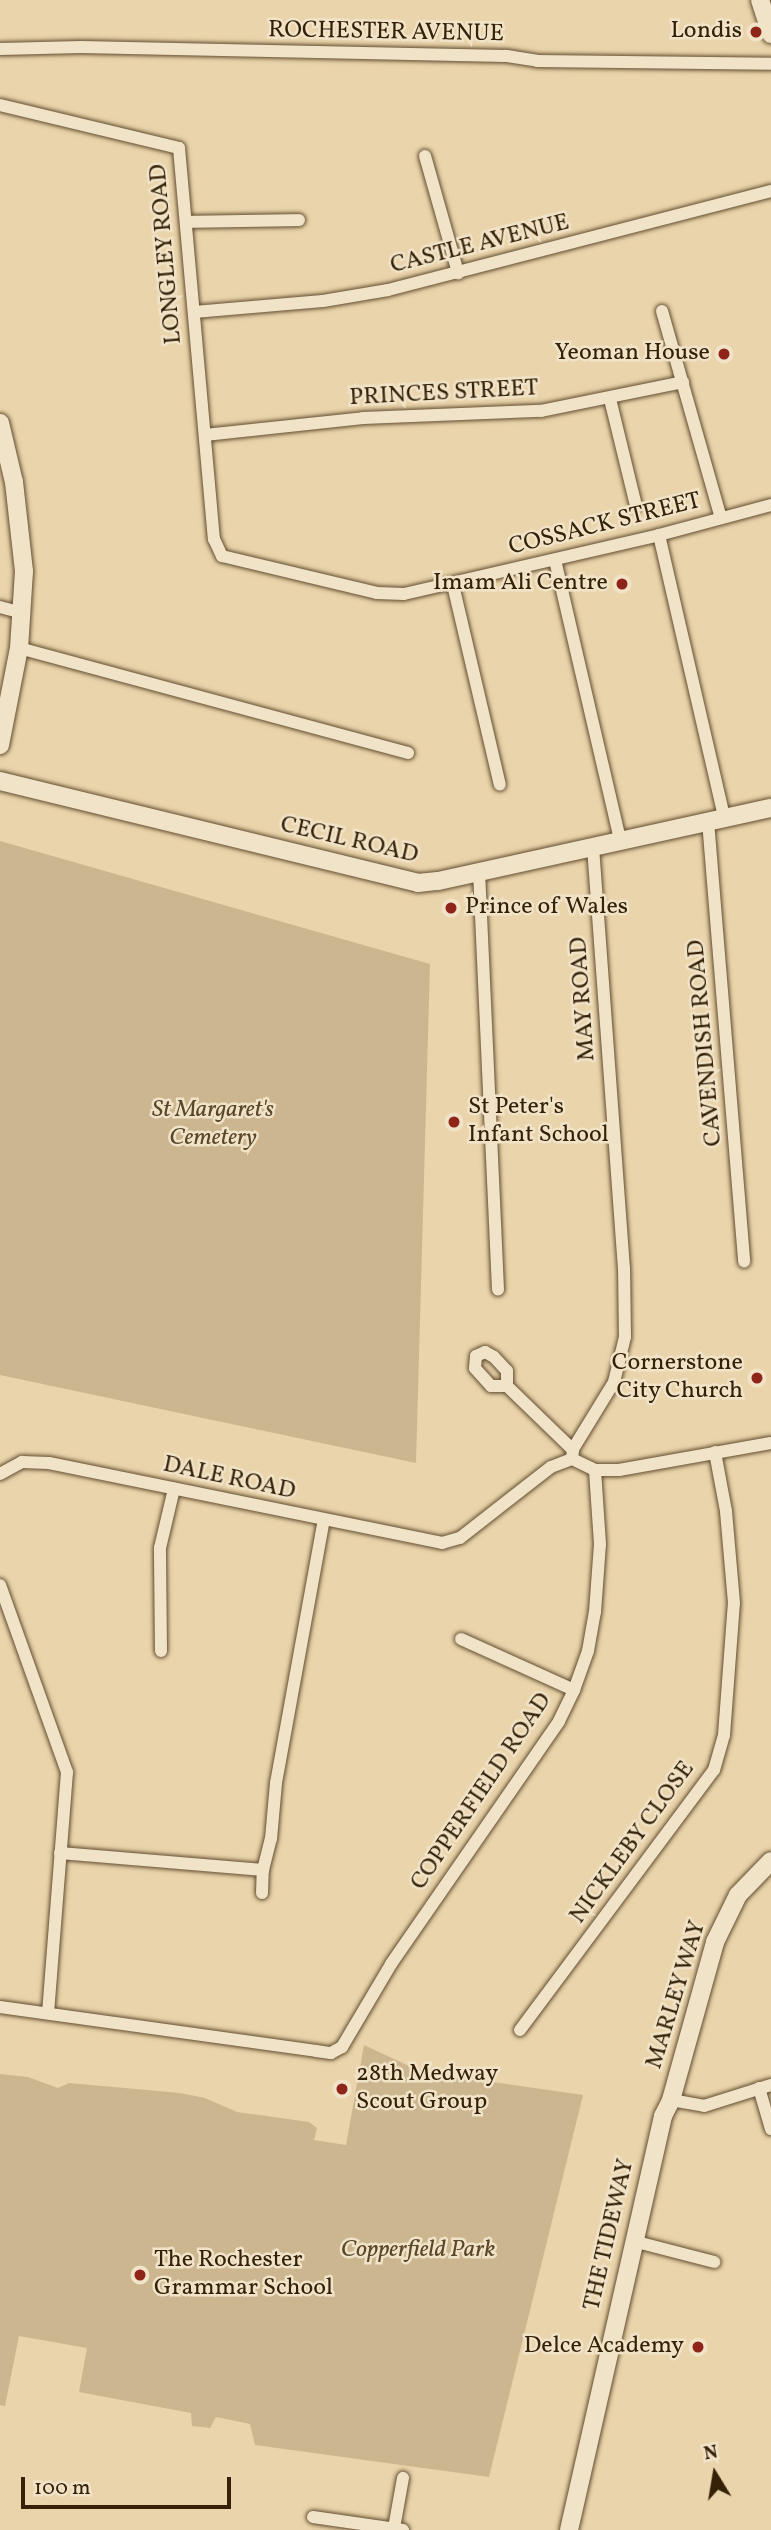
<!DOCTYPE html>
<style>
body{margin:0}
#map{position:relative;width:771px;height:2530px;overflow:hidden;background:#ead4ab;font-family:Vollkorn,serif}
div>[style]{position:absolute}
[style*='--x']{left:calc(var(--x)*1px);top:calc(var(--y)*1px);width:calc(var(--w)*1px);rotate:calc(var(--a)*1deg)}
.green>*{inset:0;background:#cbb68f}
.roads{filter:drop-shadow(0 0 2px #624e30) drop-shadow(0 0 2px #624e30)}
.street>*{height:12px;margin:-6px;padding:0 6px;transform-origin:6px;border-radius:6px;background:#f1e3c8}
.secondary>*{height:18px;margin:-9px;padding:0 9px;transform-origin:9px;border-radius:9px;background:#f1e3c8}
.dots>*{width:19px;height:19px;translate:-50% -50%;box-sizing:border-box;border:4px solid #f1e3c8;border-radius:50%}
span{translate:-50% -50%;white-space:nowrap;text-align:center;line-height:1.15;-webkit-text-stroke:5px #f1e3c8;paint-order:stroke}
.poi-label{font-size:24px;color:#342107}
.right{translate:-100% -50%;text-align:right}
.left{translate:0 -50%;text-align:left}
.street-label{font-size:24px;color:#342107}
.park-label{font-size:24px;color:#5a4629;font-style:italic}
.north{position:absolute;left:680px;top:2439px;width:70px;height:70px;-webkit-text-stroke:5px #f1e3c8;paint-order:stroke;rotate:349deg;font-size:19px;font-weight:700;line-height:28px;text-align:center;color:#342107}
.north::after{content:'';display:block;margin:auto;width:24px;height:32px;background:#342107;clip-path:polygon(50% 0,100% 100%,50% 72%,0 100%)}
.scale{position:absolute;left:21px;top:2477px;width:210px;height:32px;box-sizing:border-box;border:4px solid #342107;border-top:0;padding-left:9px;font-size:21px;line-height:24px;white-space:nowrap;color:#342107;-webkit-text-stroke:5px #f1e3c8;paint-order:stroke}
</style>
<div id="map">
<div class="green">
<div style="clip-path:polygon(0 841px,430px 964px,416px 1463px,0 1375px)"></div>
<div style="clip-path:polygon(364px 2045px,422px 2072px,583px 2095px,489px 2477px,255px 2445px,250px 2424px,216px 2417px,210px 2428px,192px 2426px,191px 2413px,79px 2392px,87px 2348px,19px 2336px,5px 2406px,0 2405px,0 2074px,28px 2077px,58px 2088px,69px 2083px,180px 2093px,205px 2098px,237px 2112px,309px 2122px,317px 2128px,314px 2140px,346px 2145px)"></div>
</div>
<div class="roads">
<div class="street">
<div style="--x:0;--y:49;--w:81;--a:-1.4"></div>
<div style="--x:81;--y:47;--w:426;--a:1.2"></div>
<div style="--x:507;--y:56;--w:30;--a:9"></div>
<div style="--x:537;--y:61;--w:234;--a:0.7"></div>
<div style="--x:0;--y:105;--w:184;--a:13.5"></div>
<div style="--x:179;--y:148;--w:393;--a:84.9"></div>
<div style="--x:214;--y:539;--w:19;--a:65"></div>
<div style="--x:222;--y:556;--w:159;--a:13.4"></div>
<div style="--x:377;--y:593;--w:27;--a:2"></div>
<div style="--x:404;--y:594;--w:262;--a:-13"></div>
<div style="--x:659;--y:535;--w:116;--a:-15"></div>
<div style="--x:425;--y:156;--w:122;--a:74.2"></div>
<div style="--x:186;--y:222;--w:113;--a:-1"></div>
<div style="--x:662;--y:311;--w:215;--a:74.1"></div>
<div style="--x:194;--y:312;--w:129;--a:-4.9"></div>
<div style="--x:323;--y:301;--w:66;--a:-9.6"></div>
<div style="--x:388;--y:290;--w:396;--a:-14.5"></div>
<div style="--x:610;--y:399;--w:110;--a:76.3"></div>
<div style="--x:205;--y:435;--w:159;--a:-6.1"></div>
<div style="--x:363;--y:418;--w:178;--a:-2.3"></div>
<div style="--x:541;--y:411;--w:145;--a:-11.5"></div>
<div style="--x:659;--y:535;--w:289;--a:77"></div>
<div style="--x:555;--y:560;--w:287;--a:76.9"></div>
<div style="--x:453;--y:585;--w:205;--a:76.8"></div>
<div style="--x:0;--y:607;--w:24;--a:15"></div>
<div style="--x:19;--y:648;--w:403;--a:15.1"></div>
<div style="--x:708;--y:821;--w:442;--a:85.3"></div>
<div style="--x:479;--y:871;--w:419;--a:87.4"></div>
<div style="--x:485;--y:1352;--w:10;--a:29"></div>
<div style="--x:494;--y:1357;--w:19;--a:47"></div>
<div style="--x:507;--y:1371;--w:15;--a:90"></div>
<div style="--x:507;--y:1386;--w:16;--a:180"></div>
<div style="--x:491;--y:1386;--w:24;--a:-132"></div>
<div style="--x:475;--y:1368;--w:12;--a:-85"></div>
<div style="--x:476;--y:1356;--w:10;--a:-24"></div>
<div style="--x:507;--y:1386;--w:92;--a:44.1"></div>
<div style="--x:595;--y:1470;--w:24;--a:0"></div>
<div style="--x:619;--y:1470;--w:154;--a:-10.1"></div>
<div style="--x:0;--y:1474;--w:25;--a:-29"></div>
<div style="--x:22;--y:1462;--w:27;--a:2"></div>
<div style="--x:49;--y:1463;--w:401;--a:11.5"></div>
<div style="--x:442;--y:1543;--w:19;--a:-16"></div>
<div style="--x:460;--y:1538;--w:115;--a:-38"></div>
<div style="--x:551;--y:1467;--w:22;--a:-21"></div>
<div style="--x:572;--y:1459;--w:10;--a:-84"></div>
<div style="--x:573;--y:1449;--w:79;--a:-58.5"></div>
<div style="--x:614;--y:1382;--w:46;--a:-76.3"></div>
<div style="--x:625;--y:1337;--w:68;--a:-90.8"></div>
<div style="--x:624;--y:1269;--w:424;--a:-94.2"></div>
<div style="--x:0;--y:1585;--w:199;--a:70.3"></div>
<div style="--x:67;--y:1772;--w:242;--a:94.5"></div>
<div style="--x:461;--y:1639;--w:124;--a:24.3"></div>
<div style="--x:161;--y:1651;--w:103;--a:-90.6"></div>
<div style="--x:160;--y:1548;--w:61;--a:-76.7"></div>
<div style="--x:60;--y:1853;--w:204;--a:4.8"></div>
<div style="--x:262;--y:1893;--w:23;--a:-88"></div>
<div style="--x:263;--y:1870;--w:32;--a:-76"></div>
<div style="--x:271;--y:1839;--w:56;--a:-84.9"></div>
<div style="--x:276;--y:1783;--w:267;--a:-79.7"></div>
<div style="--x:0;--y:2007;--w:319;--a:7.9"></div>
<div style="--x:316;--y:2051;--w:15;--a:8"></div>
<div style="--x:331;--y:2053;--w:13;--a:-29"></div>
<div style="--x:342;--y:2047;--w:96;--a:-59.4"></div>
<div style="--x:391;--y:1964;--w:295;--a:-55.3"></div>
<div style="--x:559;--y:1721;--w:34;--a:-64"></div>
<div style="--x:574;--y:1690;--w:41;--a:-70.3"></div>
<div style="--x:588;--y:1651;--w:40;--a:-80"></div>
<div style="--x:595;--y:1612;--w:68;--a:-85.8"></div>
<div style="--x:600;--y:1544;--w:74;--a:-93.9"></div>
<div style="--x:595;--y:1470;--w:25;--a:-154"></div>
<div style="--x:520;--y:2030;--w:324;--a:-53.3"></div>
<div style="--x:714;--y:1770;--w:36;--a:-74"></div>
<div style="--x:724;--y:1735;--w:132;--a:-85.7"></div>
<div style="--x:734;--y:1603;--w:92;--a:-95"></div>
<div style="--x:726;--y:1511;--w:60;--a:-100.6"></div>
<div style="--x:759;--y:2088;--w:43;--a:73.7"></div>
<div style="--x:671;--y:2100;--w:34;--a:10"></div>
<div style="--x:704;--y:2106;--w:70;--a:-17.4"></div>
<div style="--x:633;--y:2241;--w:84;--a:14.5"></div>
<div style="--x:313;--y:2517;--w:91;--a:8.2"></div>
<div style="--x:394;--y:2528;--w:51;--a:-79.8"></div>
</div>
<div class="secondary">
<div style="--x:760;--y:0;--w:36;--a:72"></div>
<div style="--x:0;--y:423;--w:61;--a:76.7"></div>
<div style="--x:14;--y:482;--w:90;--a:83.6"></div>
<div style="--x:24;--y:571;--w:77;--a:93.7"></div>
<div style="--x:19;--y:648;--w:99;--a:101.1"></div>
<div style="--x:0;--y:781;--w:430;--a:13.7"></div>
<div style="--x:418;--y:883;--w:20;--a:-6"></div>
<div style="--x:438;--y:881;--w:341;--a:-12.4"></div>
<div style="--x:569;--y:2530;--w:425;--a:-77.2"></div>
<div style="--x:663;--y:2116;--w:18;--a:-63"></div>
<div style="--x:671;--y:2100;--w:164;--a:-74.4"></div>
<div style="--x:715;--y:1942;--w:52;--a:-63.9"></div>
<div style="--x:738;--y:1895;--w:47;--a:-45.9"></div>
</div>
</div>
<div class="dots">
<div style="left:756px;top:32px;background:#8f2418"></div>
<div style="left:724px;top:354px;background:#8f2418"></div>
<div style="left:622px;top:584px;background:#8f2418"></div>
<div style="left:451px;top:908px;background:#8f2418"></div>
<div style="left:454px;top:1122px;background:#8f2418"></div>
<div style="left:757px;top:1378px;background:#8f2418"></div>
<div style="left:342px;top:2089px;background:#8f2418"></div>
<div style="left:140px;top:2275px;background:#8f2418"></div>
<div style="left:698px;top:2347px;background:#8f2418"></div>
</div>
<div class="poi-label">
<span class="right" style="left:742px;top:32px">Londis</span>
<span class="right" style="left:710px;top:354px">Yeoman House</span>
<span class="right" style="left:608px;top:584px">Imam Ali Centre</span>
<span class="left" style="left:465px;top:908px">Prince of Wales</span>
<span class="left" style="left:468px;top:1122px">St Peter's<br>Infant School</span>
<span class="right" style="left:743px;top:1378px">Cornerstone<br>City Church</span>
<span class="left" style="left:356px;top:2089px">28th Medway<br>Scout Group</span>
<span class="left" style="left:154px;top:2275px">The Rochester<br>Grammar School</span>
<span class="right" style="left:684px;top:2347px">Delce Academy</span>
</div>
<div class="street-label">
<span style="left:386px;top:33px;rotate:1deg">ROCHESTER AVENUE</span>
<span style="left:480px;top:245px;rotate:-14deg">CASTLE AVENUE</span>
<span style="left:167px;top:254px;rotate:-95deg">LONGLEY ROAD</span>
<span style="left:444px;top:394px;rotate:-3deg">PRINCES STREET</span>
<span style="left:605px;top:525px;rotate:-14deg">COSSACK STREET</span>
<span style="left:349px;top:841px;rotate:13deg">CECIL ROAD</span>
<span style="left:584px;top:999px;rotate:-94deg">MAY ROAD</span>
<span style="left:706px;top:1043px;rotate:-95deg">CAVENDISH ROAD</span>
<span style="left:229px;top:1479px;rotate:12deg">DALE ROAD</span>
<span style="left:482px;top:1792px;rotate:-56deg">COPPERFIELD ROAD</span>
<span style="left:633px;top:1843px;rotate:-54deg">NICKLEBY CLOSE</span>
<span style="left:677px;top:1995px;rotate:-73deg">MARLEY WAY</span>
<span style="left:610px;top:2235px;rotate:-77deg">THE TIDEWAY</span>
</div>
<div class="park-label">
<span style="left:213px;top:1125px">St Margaret's<br>Cemetery</span>
<span style="left:418px;top:2251px">Copperfield Park</span>
</div>
<div class="north">N</div>
<div class="scale">100 m</div>
</div>
